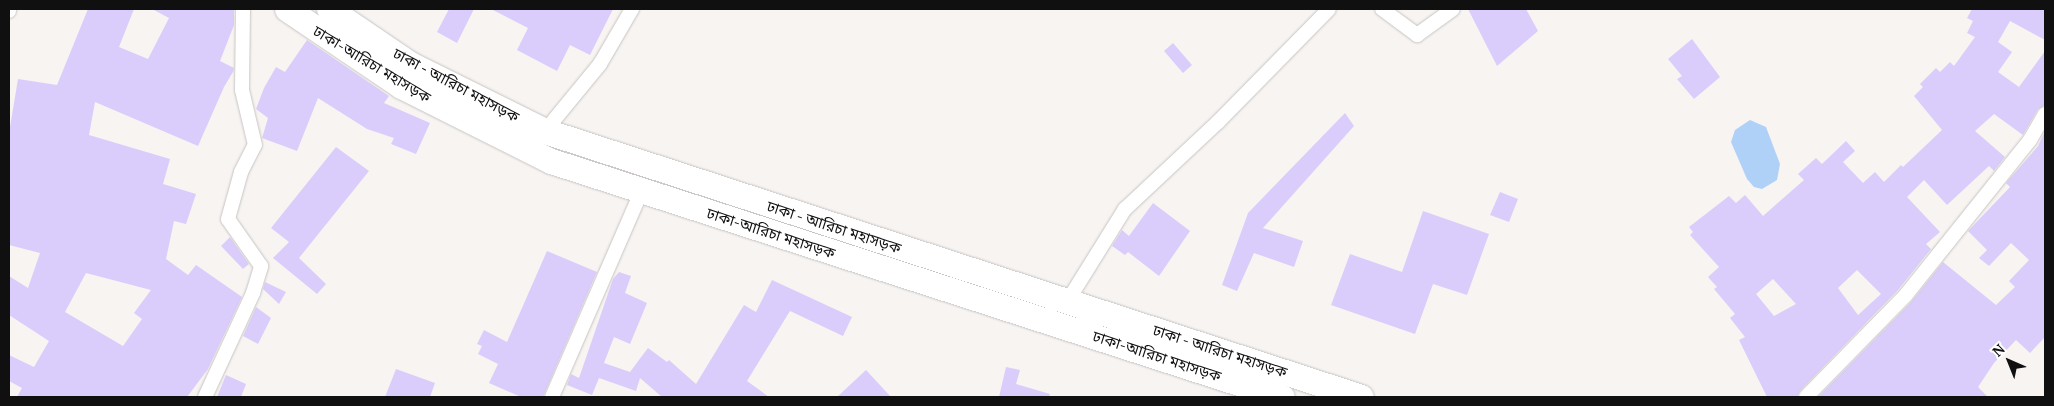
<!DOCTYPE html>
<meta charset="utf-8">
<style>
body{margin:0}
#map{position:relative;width:2054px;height:406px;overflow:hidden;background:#f7f4f2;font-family:"PT Serif","Noto Sans Bengali",serif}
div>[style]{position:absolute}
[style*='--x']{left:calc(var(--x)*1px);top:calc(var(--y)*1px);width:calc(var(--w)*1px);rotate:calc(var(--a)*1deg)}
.water>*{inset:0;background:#afd1f7}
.building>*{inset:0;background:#dbcdfb}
.roads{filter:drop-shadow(0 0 1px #c7c4c2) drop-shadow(0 0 1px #c7c4c2)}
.street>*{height:14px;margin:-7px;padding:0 7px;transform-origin:7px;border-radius:7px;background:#fff}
.highway>*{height:25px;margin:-12.5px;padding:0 12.5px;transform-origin:12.5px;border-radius:12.5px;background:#fff}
span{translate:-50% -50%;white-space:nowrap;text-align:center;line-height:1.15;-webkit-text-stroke:4px #fff;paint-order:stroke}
.street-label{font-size:15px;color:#111010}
.frame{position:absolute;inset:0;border:10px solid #111010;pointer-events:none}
.north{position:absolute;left:1984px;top:336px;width:50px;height:50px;-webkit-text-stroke:4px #fff;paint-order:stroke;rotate:316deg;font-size:14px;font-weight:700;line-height:20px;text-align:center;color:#111010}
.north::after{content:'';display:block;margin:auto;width:18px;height:22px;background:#111010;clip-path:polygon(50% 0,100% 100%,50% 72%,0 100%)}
</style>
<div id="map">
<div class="water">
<div style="clip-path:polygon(1750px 120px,1766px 127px,1780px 164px,1777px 180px,1762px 189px,1754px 187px,1747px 179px,1731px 142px,1735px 130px)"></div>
</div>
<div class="building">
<div style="clip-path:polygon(evenodd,88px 9px,134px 9px,119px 47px,148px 59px,169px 18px,152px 9px,234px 9px,234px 25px,220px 61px,234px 68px,233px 72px,224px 87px,198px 146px,95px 102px,89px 135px,170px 159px,163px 184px,196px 194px,186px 224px,174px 221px,166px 259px,188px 275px,196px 265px,242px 297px,208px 369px,187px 397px,17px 397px,22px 388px,9px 381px,9px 355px,34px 367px,49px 341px,9px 315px,9px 276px,28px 288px,40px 253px,9px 245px,9px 133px,18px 79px,57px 85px,88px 9px,86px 273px,151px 290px,134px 313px,142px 319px,123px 346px,65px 312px,86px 273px)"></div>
<div style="clip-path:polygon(449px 9px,474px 9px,457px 43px,437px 32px)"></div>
<div style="clip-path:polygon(491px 9px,613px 9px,590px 55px,570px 45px,557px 71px,517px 50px,528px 28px)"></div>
<div style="clip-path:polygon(1468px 9px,1526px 9px,1538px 31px,1497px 66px)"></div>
<div style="clip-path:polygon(evenodd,1972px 9px,2045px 9px,2045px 40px,2010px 21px,1998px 42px,2012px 52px,1998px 72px,2019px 87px,2045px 51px,2045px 105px,2038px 109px,2023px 135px,1994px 114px,1975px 131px,2005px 157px,1994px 171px,1989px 166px,1947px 205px,1924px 180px,1907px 197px,1940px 232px,1926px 244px,1931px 249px,1898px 290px,1800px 391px,1797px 397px,1767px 397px,1739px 340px,1745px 337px,1730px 318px,1735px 314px,1714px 289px,1717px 287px,1708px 277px,1719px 267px,1690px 235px,1693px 232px,1689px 227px,1729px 196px,1736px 203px,1745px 195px,1763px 216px,1804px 180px,1798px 174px,1816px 158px,1822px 164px,1846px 141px,1855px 151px,1843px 162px,1863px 183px,1875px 172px,1884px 182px,1901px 165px,1903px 167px,1942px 130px,1914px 96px,1923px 87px,1920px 84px,1936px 68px,1940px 72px,1950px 62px,1954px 66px,1975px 37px,1967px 33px,1973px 21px,1967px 18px,1972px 9px,1857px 270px,1881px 294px,1858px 315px,1838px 288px,1857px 270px,1972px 9px,1773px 279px,1796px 304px,1774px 316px,1756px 294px,1773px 279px)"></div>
<div style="clip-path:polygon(1692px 39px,1720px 77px,1694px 99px,1677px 79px,1682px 76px,1668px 59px)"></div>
<div style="clip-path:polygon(307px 40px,389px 96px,384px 103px,430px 123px,416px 154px,391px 144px,394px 138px,367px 129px,318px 98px,297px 151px,262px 138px,268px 118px,256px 109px,264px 88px,276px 67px,285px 72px)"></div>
<div style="clip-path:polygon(1173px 43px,1192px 65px,1183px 73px,1164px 51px)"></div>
<div style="clip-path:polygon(1345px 113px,1354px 126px,1263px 228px,1303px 241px,1294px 267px,1254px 253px,1237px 291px,1222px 285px,1248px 213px)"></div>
<div style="clip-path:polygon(2045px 131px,2045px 337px,2030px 353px,2016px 340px,1994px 363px,1978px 387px,1988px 397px,1818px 397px,1911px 302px,1943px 262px,1996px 305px,2015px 287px,2009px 281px,2029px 260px,2011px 243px,1989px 266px,1979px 258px,1987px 250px,1968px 231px,2010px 187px,2006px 183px,2038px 146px)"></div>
<div style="clip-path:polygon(336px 147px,369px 171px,299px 258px,326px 284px,317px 294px,273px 258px,289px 242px,271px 228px)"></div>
<div style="clip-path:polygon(1500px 192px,1518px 199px,1509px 222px,1490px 215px)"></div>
<div style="clip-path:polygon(1153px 203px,1190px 231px,1159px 276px,1128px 252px,1125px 255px,1112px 246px,1122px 230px,1129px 236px)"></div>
<div style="clip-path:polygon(1423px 211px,1489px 234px,1467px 295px,1433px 284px,1415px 334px,1331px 305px,1350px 254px,1402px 272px)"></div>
<div style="clip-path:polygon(230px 237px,249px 264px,243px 269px,221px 246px)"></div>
<div style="clip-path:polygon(547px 251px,597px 272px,543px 397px,521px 397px,489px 383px,498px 364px,478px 354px,482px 346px,477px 344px,484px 330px,507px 342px)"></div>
<div style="clip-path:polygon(619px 272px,631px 276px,625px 293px,647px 303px,630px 344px,614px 337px,604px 363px,630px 372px,648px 348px,667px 362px,669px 360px,696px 384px,744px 305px,756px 312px,772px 280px,852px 317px,843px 336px,790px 311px,747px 381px,769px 397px,662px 397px,640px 378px,636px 391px,599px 378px,592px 395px,567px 385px,571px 374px,579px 378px,613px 279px)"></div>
<div style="clip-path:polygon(265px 282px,286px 292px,279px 304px,263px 289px)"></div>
<div style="clip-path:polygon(256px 307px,271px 318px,258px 344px,243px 336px)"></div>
<div style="clip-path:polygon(1006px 367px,1020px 370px,1016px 384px,1050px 394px,1049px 397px,999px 397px)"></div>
<div style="clip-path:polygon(396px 369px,435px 383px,430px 397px,385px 397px)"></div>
<div style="clip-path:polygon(866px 370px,891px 397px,837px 397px)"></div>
<div style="clip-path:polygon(226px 375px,246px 384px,241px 397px,217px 397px)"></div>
</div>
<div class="roads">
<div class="street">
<div style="--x:1382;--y:9;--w:44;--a:36.6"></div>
<div style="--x:1417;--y:35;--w:44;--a:-35.8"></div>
<div style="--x:9;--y:11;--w:2;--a:-90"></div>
<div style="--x:545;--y:131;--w:87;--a:-50.6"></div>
<div style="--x:600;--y:64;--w:64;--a:-59.8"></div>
<div style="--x:1067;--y:302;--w:110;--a:-58.1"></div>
<div style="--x:1125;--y:209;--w:127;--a:-43.1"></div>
<div style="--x:1218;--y:122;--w:158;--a:-45.5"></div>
<div style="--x:205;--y:397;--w:115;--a:-65.2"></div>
<div style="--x:253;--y:293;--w:28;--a:-73"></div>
<div style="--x:261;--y:266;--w:57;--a:-125.1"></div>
<div style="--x:228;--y:219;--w:49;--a:-74.5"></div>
<div style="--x:241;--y:172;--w:30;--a:-63"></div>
<div style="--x:255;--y:145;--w:57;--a:-103.3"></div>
<div style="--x:242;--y:90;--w:81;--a:-89.3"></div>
<div style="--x:552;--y:397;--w:226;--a:-66.5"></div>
<div style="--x:1806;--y:397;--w:141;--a:-45.6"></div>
<div style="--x:1905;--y:296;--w:200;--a:-51.3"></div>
<div style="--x:2030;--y:140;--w:30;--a:-60"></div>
</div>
<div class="highway">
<div style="--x:287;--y:9;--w:138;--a:34"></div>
<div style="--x:401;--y:86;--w:168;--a:26.6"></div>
<div style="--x:551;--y:161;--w:768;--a:17.89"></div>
<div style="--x:329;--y:9;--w:98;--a:34.2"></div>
<div style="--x:410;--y:64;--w:151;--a:26.4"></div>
<div style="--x:545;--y:131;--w:858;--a:18.05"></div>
</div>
</div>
<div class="street-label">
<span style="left:372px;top:64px;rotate:31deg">ঢাকা-আরিচা মহাসড়ক</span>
<span style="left:456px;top:85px;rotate:28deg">ঢাকা - আরিচা মহাসড়ক</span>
<span style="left:834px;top:227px;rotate:18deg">ঢাকা - আরিচা মহাসড়ক</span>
<span style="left:771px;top:233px;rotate:18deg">ঢাকা-আরিচা মহাসড়ক</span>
<span style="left:1220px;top:351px;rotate:18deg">ঢাকা - আরিচা মহাসড়ক</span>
<span style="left:1157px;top:356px;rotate:18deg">ঢাকা-আরিচা মহাসড়ক</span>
</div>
<div class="frame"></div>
<div class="north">N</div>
</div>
